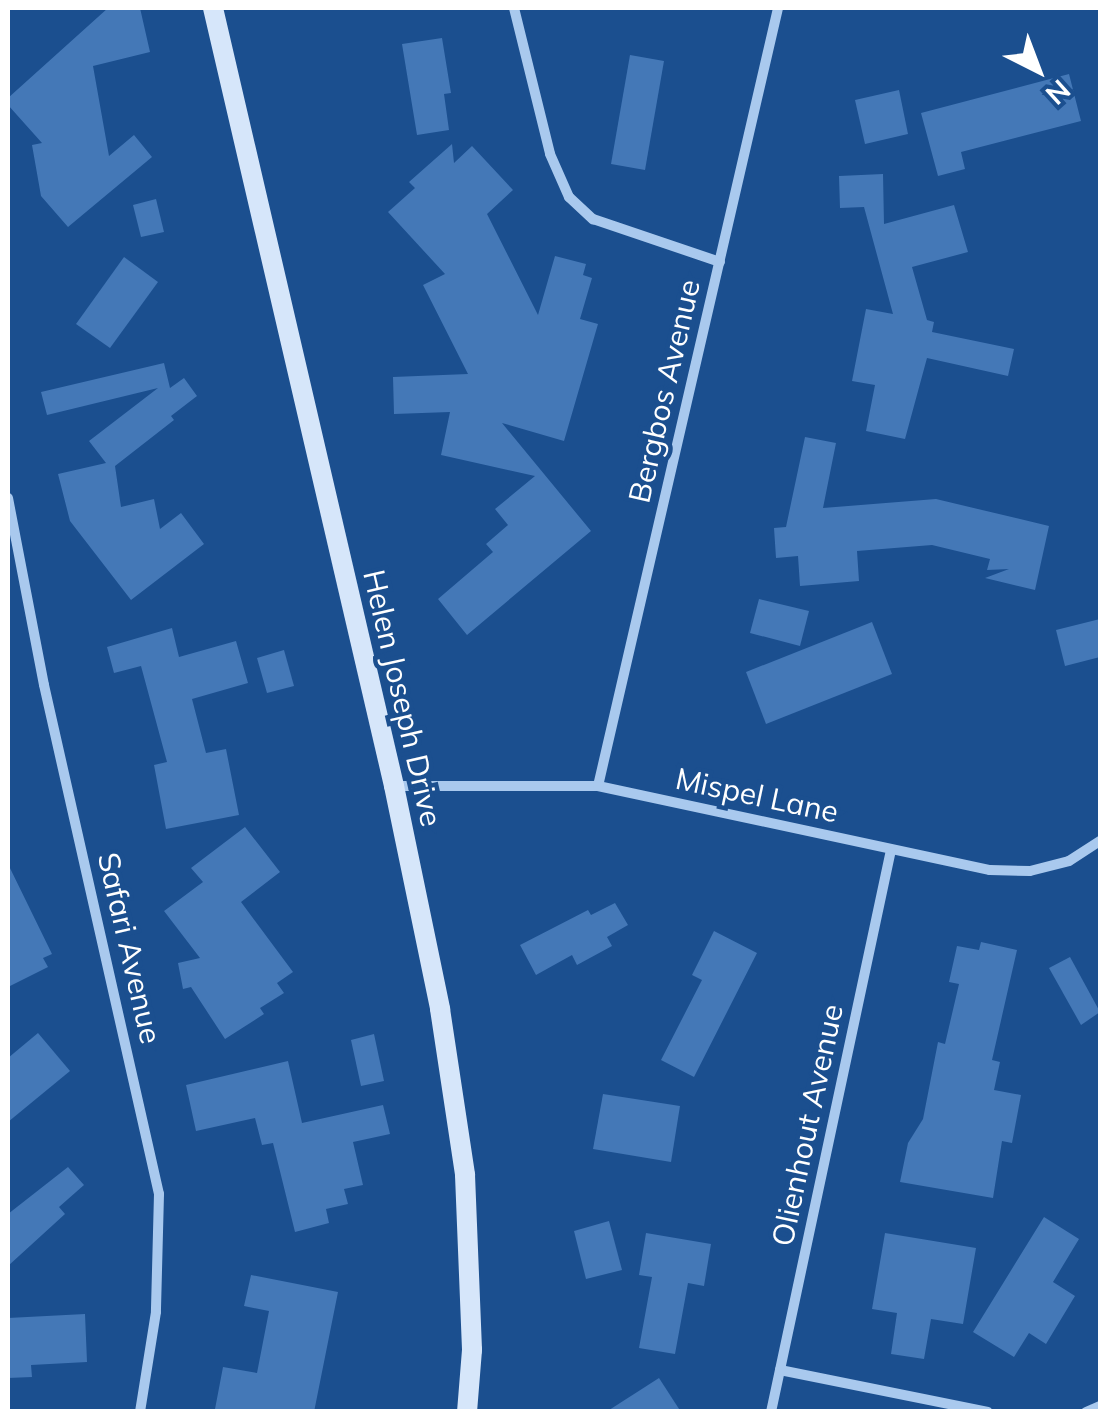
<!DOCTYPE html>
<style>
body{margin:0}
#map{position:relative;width:1108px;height:1419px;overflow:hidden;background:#1b4f8f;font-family:Mulish,sans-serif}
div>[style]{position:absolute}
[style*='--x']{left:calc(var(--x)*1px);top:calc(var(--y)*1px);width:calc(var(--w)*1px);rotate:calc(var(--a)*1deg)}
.building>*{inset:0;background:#4478b7}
.street>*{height:10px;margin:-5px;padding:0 5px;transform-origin:5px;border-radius:5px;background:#a9c9ee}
.secondary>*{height:20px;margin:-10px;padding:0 10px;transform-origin:10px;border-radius:10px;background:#d6e6fa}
span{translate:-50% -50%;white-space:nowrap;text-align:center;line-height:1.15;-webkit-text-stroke:9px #1b4f8f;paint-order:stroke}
.street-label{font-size:30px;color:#fff}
.frame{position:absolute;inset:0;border:10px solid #fff;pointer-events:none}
.north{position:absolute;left:988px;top:20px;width:100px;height:100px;-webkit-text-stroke:8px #1b4f8f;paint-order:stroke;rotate:138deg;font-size:28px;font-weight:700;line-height:40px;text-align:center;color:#fff}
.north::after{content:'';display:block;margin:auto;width:35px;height:45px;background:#fff;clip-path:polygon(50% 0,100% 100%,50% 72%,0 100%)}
</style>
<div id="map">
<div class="building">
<div style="clip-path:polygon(108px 8px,140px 8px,150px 52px,93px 66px,109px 156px,134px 135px,152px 157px,68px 227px,41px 196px,32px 145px,42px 143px,8px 105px,8px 98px)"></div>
<div style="clip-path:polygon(442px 38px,451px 93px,444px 94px,449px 130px,417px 135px,402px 44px)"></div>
<div style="clip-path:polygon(630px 55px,664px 61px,645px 170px,611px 164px)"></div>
<div style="clip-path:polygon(1069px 74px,1081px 121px,961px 152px,965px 169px,938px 176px,921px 113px)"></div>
<div style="clip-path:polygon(899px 90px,908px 134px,865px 144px,855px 100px)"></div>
<div style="clip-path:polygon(452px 144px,454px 163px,472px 146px,513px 190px,487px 214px,538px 315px,555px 256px,586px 264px,583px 275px,592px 278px,580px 319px,598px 324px,564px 441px,502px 423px,591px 531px,467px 635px,438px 599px,493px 552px,486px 544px,508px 525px,495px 509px,535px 476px,441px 455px,450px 412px,394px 414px,393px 377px,468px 374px,423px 285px,445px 274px,388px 212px,415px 188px,409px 182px)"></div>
<div style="clip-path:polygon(883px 174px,884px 224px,954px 205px,968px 252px,912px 267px,927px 320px,934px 322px,932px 332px,1014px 349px,1008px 376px,927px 358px,905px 439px,866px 431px,875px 385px,852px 381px,866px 309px,893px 314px,864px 207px,840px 208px,839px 176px)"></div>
<div style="clip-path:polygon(156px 199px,164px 232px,141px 237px,133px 205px)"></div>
<div style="clip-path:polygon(124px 257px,158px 282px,110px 348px,76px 324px)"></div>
<div style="clip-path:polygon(164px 363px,170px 388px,184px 378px,197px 396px,171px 416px,174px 420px,115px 466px,121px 507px,154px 499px,160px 529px,181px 513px,204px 544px,131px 600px,70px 521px,58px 474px,106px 463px,89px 441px,158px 388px,47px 415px,41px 392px)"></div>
<div style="clip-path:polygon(805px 437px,836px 443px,823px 508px,936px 499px,1049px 526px,1035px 590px,985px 578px,1009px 569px,987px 570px,990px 559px,932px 545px,857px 551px,859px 581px,800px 586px,798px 556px,776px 558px,774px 528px,786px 527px)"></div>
<div style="clip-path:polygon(759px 599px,809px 611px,800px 646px,750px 633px)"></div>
<div style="clip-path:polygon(1100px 619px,1100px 657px,1065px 666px,1056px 630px)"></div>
<div style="clip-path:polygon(872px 622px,892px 674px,766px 724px,746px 672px)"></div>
<div style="clip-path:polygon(172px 628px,179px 657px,236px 641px,248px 683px,192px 699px,206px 753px,226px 749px,239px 815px,166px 829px,154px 765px,167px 762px,141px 666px,114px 673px,107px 647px)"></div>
<div style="clip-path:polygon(284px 650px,294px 686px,267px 693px,257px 658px)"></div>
<div style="clip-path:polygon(245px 827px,280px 872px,241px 902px,293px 972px,277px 983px,284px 993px,260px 1008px,264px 1014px,225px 1039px,191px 987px,183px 989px,178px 963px,200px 958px,164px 911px,203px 882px,191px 868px)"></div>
<div style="clip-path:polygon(8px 864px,52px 954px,43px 958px,48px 967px,8px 987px)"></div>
<div style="clip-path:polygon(615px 903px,628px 925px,607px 937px,612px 946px,577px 965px,572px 955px,536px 975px,520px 945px,588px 910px,591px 915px)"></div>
<div style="clip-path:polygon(714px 931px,757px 953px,694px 1077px,661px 1060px,702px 980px,692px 975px)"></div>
<div style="clip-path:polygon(981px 942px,1017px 950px,992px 1060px,1000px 1062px,994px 1090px,1021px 1095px,1012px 1143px,1002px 1141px,993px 1198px,900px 1182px,908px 1143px,923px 1119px,938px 1042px,945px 1044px,959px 984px,949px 982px,957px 946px,979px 950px)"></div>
<div style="clip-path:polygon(1070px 957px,1100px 1012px,1081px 1025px,1049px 968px)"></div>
<div style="clip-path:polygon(38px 1033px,70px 1071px,8px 1122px,8px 1058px)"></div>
<div style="clip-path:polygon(374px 1034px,384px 1081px,361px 1086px,351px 1040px)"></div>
<div style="clip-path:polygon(288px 1061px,302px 1123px,383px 1105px,390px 1134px,353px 1142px,363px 1185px,344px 1189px,348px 1204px,326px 1209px,329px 1223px,295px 1232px,273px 1143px,262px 1145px,255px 1118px,196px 1131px,186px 1085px)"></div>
<div style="clip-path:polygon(603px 1094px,680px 1106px,671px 1162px,593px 1149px)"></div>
<div style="clip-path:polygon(68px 1167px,84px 1185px,59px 1207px,65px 1214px,8px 1266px,8px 1214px)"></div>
<div style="clip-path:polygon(1044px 1217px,1079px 1239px,1053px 1282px,1075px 1296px,1046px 1344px,1029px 1333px,1014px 1357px,973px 1332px)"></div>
<div style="clip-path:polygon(609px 1221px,622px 1270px,586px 1279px,574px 1231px)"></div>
<div style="clip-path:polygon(646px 1233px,711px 1244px,704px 1286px,688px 1283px,675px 1354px,639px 1348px,652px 1277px,639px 1275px)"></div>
<div style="clip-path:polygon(885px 1233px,976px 1248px,963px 1324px,931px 1319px,924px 1359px,891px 1354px,897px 1313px,872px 1309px)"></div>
<div style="clip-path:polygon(251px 1275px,338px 1292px,314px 1412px,215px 1409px,223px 1367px,257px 1373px,269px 1311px,244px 1306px)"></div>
<div style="clip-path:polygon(85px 1314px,87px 1362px,31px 1365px,32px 1377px,8px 1378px,8px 1318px)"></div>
<div style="clip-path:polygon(659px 1378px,681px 1412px,606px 1412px)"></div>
</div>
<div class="street">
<div style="--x:514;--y:8;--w:150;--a:76.1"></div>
<div style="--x:550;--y:154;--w:47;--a:66.2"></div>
<div style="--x:569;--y:197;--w:33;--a:43"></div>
<div style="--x:593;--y:219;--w:134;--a:18.7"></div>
<div style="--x:8;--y:498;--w:190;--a:79.1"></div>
<div style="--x:44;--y:685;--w:522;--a:77.27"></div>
<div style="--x:159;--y:1194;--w:118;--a:91.5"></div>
<div style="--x:156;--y:1312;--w:101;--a:99.1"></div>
<div style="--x:395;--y:786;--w:203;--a:0"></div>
<div style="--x:598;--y:786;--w:401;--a:12.1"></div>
<div style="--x:990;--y:870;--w:40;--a:1.4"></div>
<div style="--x:1030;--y:871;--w:40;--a:-14.4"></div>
<div style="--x:1069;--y:861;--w:37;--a:-33"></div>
<div style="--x:598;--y:786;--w:799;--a:-76.97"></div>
<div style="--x:780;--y:1370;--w:212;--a:11.4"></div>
<div style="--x:771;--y:1412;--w:575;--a:-77.95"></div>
<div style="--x:1086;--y:1412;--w:15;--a:-23"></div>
</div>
<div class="secondary">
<div style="--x:213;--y:8;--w:799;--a:76.9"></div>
<div style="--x:394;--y:786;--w:228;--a:78.3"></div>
<div style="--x:440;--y:1009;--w:168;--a:81.4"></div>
<div style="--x:465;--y:1175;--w:175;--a:87.7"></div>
<div style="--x:472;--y:1350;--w:62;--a:94.6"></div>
</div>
<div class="street-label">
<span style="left:664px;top:391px;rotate:-77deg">Bergbos Avenue</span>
<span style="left:403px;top:698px;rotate:77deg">Helen Joseph Drive</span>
<span style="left:757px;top:795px;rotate:12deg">Mispel Lane</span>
<span style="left:130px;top:948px;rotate:77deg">Safari Avenue</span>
<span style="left:807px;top:1125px;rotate:-78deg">Olienhout Avenue</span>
</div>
<div class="frame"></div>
<div class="north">N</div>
</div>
